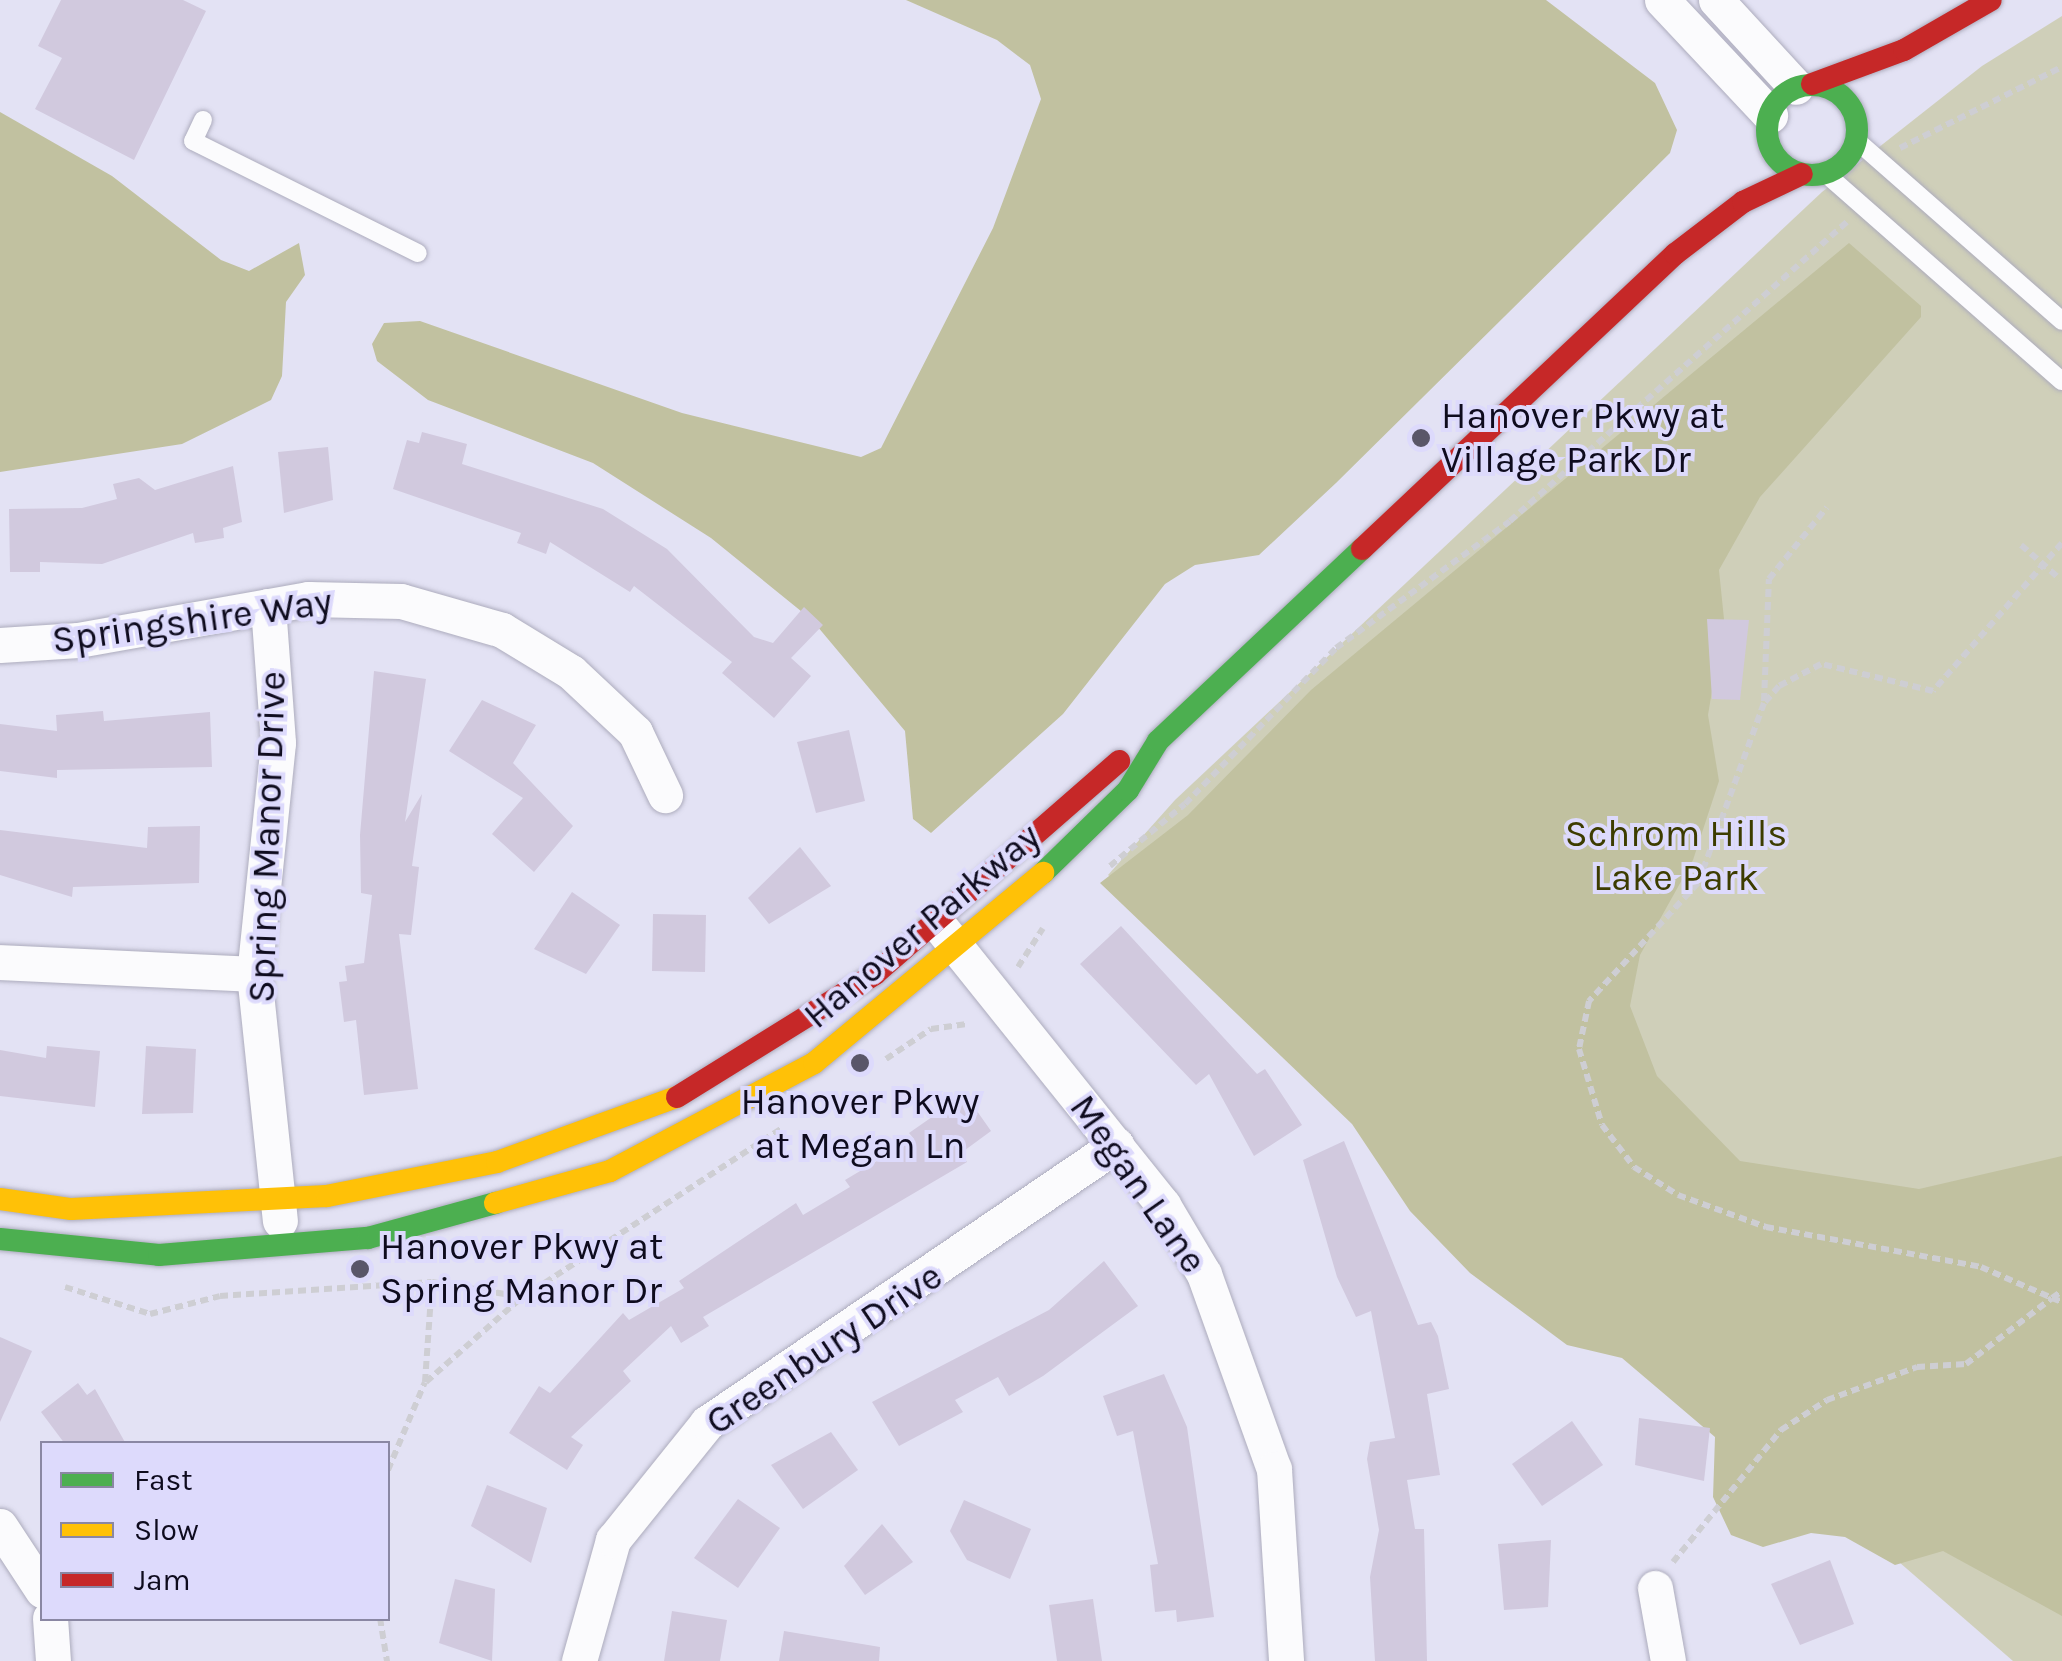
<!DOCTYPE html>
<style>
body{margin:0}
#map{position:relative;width:2062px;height:1661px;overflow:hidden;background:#e3e2f4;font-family:Karla,sans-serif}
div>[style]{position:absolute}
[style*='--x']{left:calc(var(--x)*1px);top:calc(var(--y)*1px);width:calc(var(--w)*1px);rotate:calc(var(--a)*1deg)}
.green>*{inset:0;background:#cfcfb9}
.forest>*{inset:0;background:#c1c1a0}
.building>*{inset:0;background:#d1c9de}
.path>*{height:6px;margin-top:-3px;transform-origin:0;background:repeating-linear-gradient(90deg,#ceced3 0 8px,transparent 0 13px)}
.roads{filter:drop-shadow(0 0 2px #adacbd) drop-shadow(0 0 2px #adacbd)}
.lane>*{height:18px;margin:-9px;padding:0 9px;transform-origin:9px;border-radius:9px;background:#fbfbfd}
.street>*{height:35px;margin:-17.5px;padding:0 17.5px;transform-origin:17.5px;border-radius:17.5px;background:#fbfbfd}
.fast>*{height:22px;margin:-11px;padding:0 11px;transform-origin:11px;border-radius:11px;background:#4caf50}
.fast>.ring{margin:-11px;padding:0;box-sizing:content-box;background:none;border:22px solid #4caf50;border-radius:50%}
.slow>*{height:22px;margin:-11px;padding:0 11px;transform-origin:11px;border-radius:11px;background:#ffc107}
.jam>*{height:22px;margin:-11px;padding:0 11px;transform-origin:11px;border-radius:11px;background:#c62828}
.dots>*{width:28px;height:28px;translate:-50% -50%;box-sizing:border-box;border:5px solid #dddafc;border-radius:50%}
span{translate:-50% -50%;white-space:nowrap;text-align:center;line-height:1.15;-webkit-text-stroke:8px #dddafc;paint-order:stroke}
.poi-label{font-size:38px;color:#0e0b1e}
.left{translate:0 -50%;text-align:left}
.street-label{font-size:38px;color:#0e0b1e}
.park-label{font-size:38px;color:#3d3c00}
.legend{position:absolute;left:40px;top:1441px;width:350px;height:180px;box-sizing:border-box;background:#dddafc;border:2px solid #8a87a3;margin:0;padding:12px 18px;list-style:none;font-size:30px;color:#0e0b1e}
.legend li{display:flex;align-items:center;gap:20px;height:50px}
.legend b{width:50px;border:2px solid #8a87a3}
</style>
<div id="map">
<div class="green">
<div style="clip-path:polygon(2062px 16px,2062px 1661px,2013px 1661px,1108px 875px,1175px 800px,1822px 192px,1982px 66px)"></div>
</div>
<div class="forest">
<div style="clip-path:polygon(906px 0,1546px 0,1655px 83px,1677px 130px,1670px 153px,1336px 483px,1259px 555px,1195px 565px,1165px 584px,1063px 714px,931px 833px,913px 819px,905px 731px,812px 620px,711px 538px,593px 463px,428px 400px,377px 361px,372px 344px,384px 323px,420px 321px,682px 413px,861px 457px,881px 448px,993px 228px,1041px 99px,1030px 65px,997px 40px)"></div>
<div style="clip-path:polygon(0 112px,112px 176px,221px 260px,249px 271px,299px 243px,305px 275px,286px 302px,282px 376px,271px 400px,182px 444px,0 472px)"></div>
<div style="clip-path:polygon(1849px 243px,1921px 306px,1921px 317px,1760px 497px,1719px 570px,1724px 619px,1708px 715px,1719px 781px,1693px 860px,1640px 955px,1630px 1006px,1657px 1076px,1740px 1161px,1919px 1189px,2062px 1156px,2062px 1616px,1943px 1551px,1895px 1565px,1845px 1537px,1811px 1533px,1763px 1547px,1731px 1535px,1713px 1497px,1715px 1437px,1622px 1358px,1567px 1345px,1470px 1273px,1410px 1211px,1352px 1124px,1100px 883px,1188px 815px,1311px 690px)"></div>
</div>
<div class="building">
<div style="clip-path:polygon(61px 0,183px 0,206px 11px,134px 160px,35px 109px,62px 58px,38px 46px)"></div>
<div style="clip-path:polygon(422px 432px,467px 444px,462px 464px,603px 509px,667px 549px,754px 637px,773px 643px,804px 607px,823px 625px,791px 658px,811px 676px,774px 718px,722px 673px,732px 662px,634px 586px,630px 592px,550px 542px,546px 554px,517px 543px,521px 533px,393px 489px,407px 440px,419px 443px)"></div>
<div style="clip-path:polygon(328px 447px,333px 500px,284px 513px,278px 452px)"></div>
<div style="clip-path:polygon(233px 466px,242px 522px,223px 528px,224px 538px,195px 543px,193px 533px,102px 564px,40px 562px,40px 572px,10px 572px,9px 509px,82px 508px,117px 499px,113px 484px,139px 478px,155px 490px)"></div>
<div style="clip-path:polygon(1707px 619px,1749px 620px,1740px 700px,1712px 699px)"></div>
<div style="clip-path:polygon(374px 671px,426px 679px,405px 822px,422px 794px,412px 866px,419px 867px,411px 935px,399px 934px,418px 1089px,364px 1095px,356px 1020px,344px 1022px,339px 982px,347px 981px,345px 966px,364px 963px,372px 895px,361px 893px,360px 835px)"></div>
<div style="clip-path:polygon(482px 700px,536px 725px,513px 763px,573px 826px,534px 872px,492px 834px,523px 798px,449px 751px)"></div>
<div style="clip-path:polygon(103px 711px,104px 721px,210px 712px,212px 767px,57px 770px,57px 778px,0 771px,0 724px,57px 731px,56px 715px)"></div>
<div style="clip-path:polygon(849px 730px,865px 801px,816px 813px,797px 742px)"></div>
<div style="clip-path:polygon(200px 826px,199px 883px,73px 887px,72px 897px,0 875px,0 830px,147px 848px,148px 827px)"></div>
<div style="clip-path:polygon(800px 847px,831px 886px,769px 924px,748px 898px)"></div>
<div style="clip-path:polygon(572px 892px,620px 925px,586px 974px,534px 949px)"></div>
<div style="clip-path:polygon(653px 914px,706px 915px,705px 972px,652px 971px)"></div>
<div style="clip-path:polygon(1121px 926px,1257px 1074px,1265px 1069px,1302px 1125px,1254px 1156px,1209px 1074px,1196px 1085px,1080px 964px)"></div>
<div style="clip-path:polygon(47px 1046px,100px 1051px,95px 1107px,0 1096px,0 1050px,46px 1058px)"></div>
<div style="clip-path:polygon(146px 1046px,196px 1049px,193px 1113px,142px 1114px)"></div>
<div style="clip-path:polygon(965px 1094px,991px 1131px,961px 1153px,967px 1162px,703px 1317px,709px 1326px,681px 1343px,671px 1326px,623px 1371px,631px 1381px,571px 1437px,583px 1445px,567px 1470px,509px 1433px,539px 1386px,550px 1393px,623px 1313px,629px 1320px,684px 1288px,679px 1281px,796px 1203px,803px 1215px,850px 1187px,845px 1180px,914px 1139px,909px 1133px)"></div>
<div style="clip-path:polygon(1344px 1141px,1418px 1325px,1431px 1322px,1438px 1336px,1449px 1389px,1427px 1394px,1440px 1475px,1407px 1480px,1415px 1529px,1424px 1529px,1427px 1661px,1375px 1661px,1370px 1577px,1379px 1530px,1367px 1459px,1370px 1442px,1395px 1438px,1371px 1311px,1356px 1317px,1337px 1277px,1303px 1160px)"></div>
<div style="clip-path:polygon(1104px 1261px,1138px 1306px,1043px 1376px,1009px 1396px,998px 1377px,955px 1400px,963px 1412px,899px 1446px,872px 1402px,1049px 1310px)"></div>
<div style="clip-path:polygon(0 1337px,32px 1351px,0 1422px)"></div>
<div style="clip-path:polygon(1164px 1374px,1187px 1427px,1214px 1617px,1177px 1622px,1176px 1610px,1155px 1612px,1150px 1565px,1158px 1564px,1133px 1431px,1117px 1436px,1103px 1396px)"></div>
<div style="clip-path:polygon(78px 1383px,87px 1395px,95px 1389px,126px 1444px,65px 1444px,41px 1412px)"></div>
<div style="clip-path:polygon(1639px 1418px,1710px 1428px,1704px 1481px,1635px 1465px)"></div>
<div style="clip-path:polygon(1572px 1421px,1603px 1465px,1542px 1506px,1512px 1464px)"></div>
<div style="clip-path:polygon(831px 1432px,858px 1470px,803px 1509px,771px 1465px)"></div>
<div style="clip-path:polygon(487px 1485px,547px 1508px,531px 1563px,471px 1526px)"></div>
<div style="clip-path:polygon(738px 1499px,780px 1528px,738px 1588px,694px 1558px)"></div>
<div style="clip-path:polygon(964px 1500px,1031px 1529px,1010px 1579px,967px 1560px,950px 1531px)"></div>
<div style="clip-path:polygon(882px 1524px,913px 1562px,865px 1595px,844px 1566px)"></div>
<div style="clip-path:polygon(1551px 1540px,1548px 1607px,1504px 1610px,1498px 1544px)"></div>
<div style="clip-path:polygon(1830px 1560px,1854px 1624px,1800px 1645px,1771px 1584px)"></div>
<div style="clip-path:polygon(455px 1579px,495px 1589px,492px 1661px,439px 1643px)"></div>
<div style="clip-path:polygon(1093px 1599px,1102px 1661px,1057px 1661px,1049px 1605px)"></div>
<div style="clip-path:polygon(672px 1611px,727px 1620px,720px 1661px,664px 1661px)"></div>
<div style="clip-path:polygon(784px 1631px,880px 1647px,879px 1661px,779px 1661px)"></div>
</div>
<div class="path">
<div style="--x:1900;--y:148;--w:181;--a:-26.6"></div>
<div style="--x:2062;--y:543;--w:196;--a:131.1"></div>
<div style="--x:1933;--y:691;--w:115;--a:-166.4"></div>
<div style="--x:1821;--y:664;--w:47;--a:152.4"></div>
<div style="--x:1779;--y:686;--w:23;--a:131"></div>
<div style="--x:1764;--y:703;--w:192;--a:110.1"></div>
<div style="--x:1698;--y:883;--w:161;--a:132.7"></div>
<div style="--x:1589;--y:1001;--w:49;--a:101.8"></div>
<div style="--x:1579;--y:1049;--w:79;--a:73.2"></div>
<div style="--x:1602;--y:1125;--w:53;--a:52.7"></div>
<div style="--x:1634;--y:1167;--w:52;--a:32.5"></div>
<div style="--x:1678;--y:1195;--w:94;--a:20"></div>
<div style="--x:1766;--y:1227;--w:219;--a:10.5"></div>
<div style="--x:1981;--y:1267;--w:77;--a:23.6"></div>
<div style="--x:2052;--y:1298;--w:12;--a:-35"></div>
<div style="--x:2021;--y:545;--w:52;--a:41.1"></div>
<div style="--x:1764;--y:701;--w:122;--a:-87.7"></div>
<div style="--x:1769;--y:579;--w:92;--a:-51.1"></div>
<div style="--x:1110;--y:866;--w:97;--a:-39.6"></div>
<div style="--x:1185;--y:804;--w:217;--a:-45.9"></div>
<div style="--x:1336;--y:648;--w:215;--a:-36.1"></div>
<div style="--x:1510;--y:521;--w:453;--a:-41.6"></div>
<div style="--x:1018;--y:967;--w:46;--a:-57.3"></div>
<div style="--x:886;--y:1059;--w:54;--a:-33.7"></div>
<div style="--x:931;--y:1029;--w:36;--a:-8"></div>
<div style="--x:65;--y:1287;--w:89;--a:17.6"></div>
<div style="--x:150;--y:1314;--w:72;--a:-14.4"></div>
<div style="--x:220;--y:1296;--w:212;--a:-3.8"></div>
<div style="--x:432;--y:1282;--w:92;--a:9.4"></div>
<div style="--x:523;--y:1297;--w:311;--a:-33.1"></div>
<div style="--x:426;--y:1382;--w:128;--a:-41.5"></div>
<div style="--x:388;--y:1470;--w:95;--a:-67.2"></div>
<div style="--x:425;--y:1382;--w:100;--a:-86"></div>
<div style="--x:1673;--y:1562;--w:171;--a:-50.7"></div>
<div style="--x:1781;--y:1430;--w:55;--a:-33.1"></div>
<div style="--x:1827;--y:1400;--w:96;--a:-20.1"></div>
<div style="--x:1917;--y:1367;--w:49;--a:-3.5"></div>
<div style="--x:1966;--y:1364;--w:108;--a:-37.5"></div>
<div style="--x:2052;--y:1298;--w:11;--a:22"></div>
<div style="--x:380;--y:1618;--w:44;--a:80.8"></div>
</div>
<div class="roads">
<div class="lane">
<div style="--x:203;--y:120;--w:23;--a:115"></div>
<div style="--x:193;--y:141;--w:251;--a:26.5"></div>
<div style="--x:1856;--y:140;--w:274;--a:41.3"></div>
<div style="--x:1825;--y:173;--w:315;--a:41.3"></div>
</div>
<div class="street">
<div style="--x:1662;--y:0;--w:158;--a:46.8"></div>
<div style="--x:1716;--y:0;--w:118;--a:47.4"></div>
<div style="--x:268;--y:606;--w:137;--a:85.8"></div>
<div style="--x:278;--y:743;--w:232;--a:95.9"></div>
<div style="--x:254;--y:974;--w:248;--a:84"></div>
<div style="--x:0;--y:645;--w:78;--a:-3.7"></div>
<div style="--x:78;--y:640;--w:234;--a:-10.1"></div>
<div style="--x:308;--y:599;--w:93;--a:1.2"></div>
<div style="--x:401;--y:601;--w:105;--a:16"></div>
<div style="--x:502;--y:630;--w:81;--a:31.3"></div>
<div style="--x:571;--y:672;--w:88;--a:43.2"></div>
<div style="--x:635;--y:732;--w:70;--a:64.5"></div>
<div style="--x:942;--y:929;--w:354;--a:51.3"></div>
<div style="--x:1163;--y:1205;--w:80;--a:59.3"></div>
<div style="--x:1204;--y:1274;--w:207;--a:70.3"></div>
<div style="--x:1274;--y:1469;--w:192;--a:86.4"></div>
<div style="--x:0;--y:962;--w:254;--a:2.7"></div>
<div style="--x:0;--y:1526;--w:77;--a:56.7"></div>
<div style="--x:1655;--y:1588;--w:74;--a:79.9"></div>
<div style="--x:50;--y:1618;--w:43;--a:86"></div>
<div style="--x:579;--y:1661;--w:126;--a:-74.3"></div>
<div style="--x:613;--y:1540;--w:150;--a:-51.2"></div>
<div style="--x:707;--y:1423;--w:495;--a:-34.2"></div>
</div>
<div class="fast">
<div class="ring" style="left:1767px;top:85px;width:68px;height:68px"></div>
<div style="--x:1043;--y:873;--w:119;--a:-44.3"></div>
<div style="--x:1128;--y:790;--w:57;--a:-58.5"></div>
<div style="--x:1158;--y:741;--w:280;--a:-43.3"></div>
<div style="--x:0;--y:1239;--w:160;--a:5.7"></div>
<div style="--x:159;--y:1255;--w:210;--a:-4.7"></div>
<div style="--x:368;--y:1238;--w:132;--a:-15.4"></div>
</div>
<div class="slow">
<div style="--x:0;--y:1199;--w:72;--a:8"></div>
<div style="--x:71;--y:1209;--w:256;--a:-2.9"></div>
<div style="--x:327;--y:1196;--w:173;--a:-11.3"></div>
<div style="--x:497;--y:1162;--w:191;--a:-19.9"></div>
<div style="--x:495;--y:1203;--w:119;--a:-15.5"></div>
<div style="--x:610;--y:1171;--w:231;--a:-27.9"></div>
<div style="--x:814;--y:1063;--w:298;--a:-39.7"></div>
</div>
<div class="jam">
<div style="--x:1812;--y:84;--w:98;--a:-20.3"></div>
<div style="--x:1904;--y:50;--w:100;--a:-29.9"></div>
<div style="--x:1362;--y:549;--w:430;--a:-43.3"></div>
<div style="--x:1675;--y:254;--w:86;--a:-37.4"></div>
<div style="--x:1743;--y:202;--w:65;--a:-25.4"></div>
<div style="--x:677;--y:1097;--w:233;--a:-31.8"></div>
<div style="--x:875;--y:974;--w:324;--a:-41.1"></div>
</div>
</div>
<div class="dots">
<div style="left:1421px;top:438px;background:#595669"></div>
<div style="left:860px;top:1063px;background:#595669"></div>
<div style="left:360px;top:1269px;background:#595669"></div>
</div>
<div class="poi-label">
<span class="left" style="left:1441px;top:438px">Hanover Pkwy at<br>Village Park Dr</span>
<span style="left:860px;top:1124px">Hanover Pkwy<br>at Megan Ln</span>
<span class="left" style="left:380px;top:1269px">Hanover Pkwy at<br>Spring Manor Dr</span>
</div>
<div class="street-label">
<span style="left:192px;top:621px;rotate:-8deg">Springshire Way</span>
<span style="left:267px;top:837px;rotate:-88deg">Spring Manor Drive</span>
<span style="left:922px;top:926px;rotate:-40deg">Hanover Parkway</span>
<span style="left:1138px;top:1184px;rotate:55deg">Megan Lane</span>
<span style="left:824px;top:1349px;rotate:-34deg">Greenbury Drive</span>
</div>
<div class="park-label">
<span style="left:1676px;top:856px">Schrom Hills<br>Lake Park</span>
</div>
<ul class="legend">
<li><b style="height:12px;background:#4caf50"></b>Fast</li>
<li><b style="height:12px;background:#ffc107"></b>Slow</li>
<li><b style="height:12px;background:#c62828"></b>Jam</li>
</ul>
</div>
